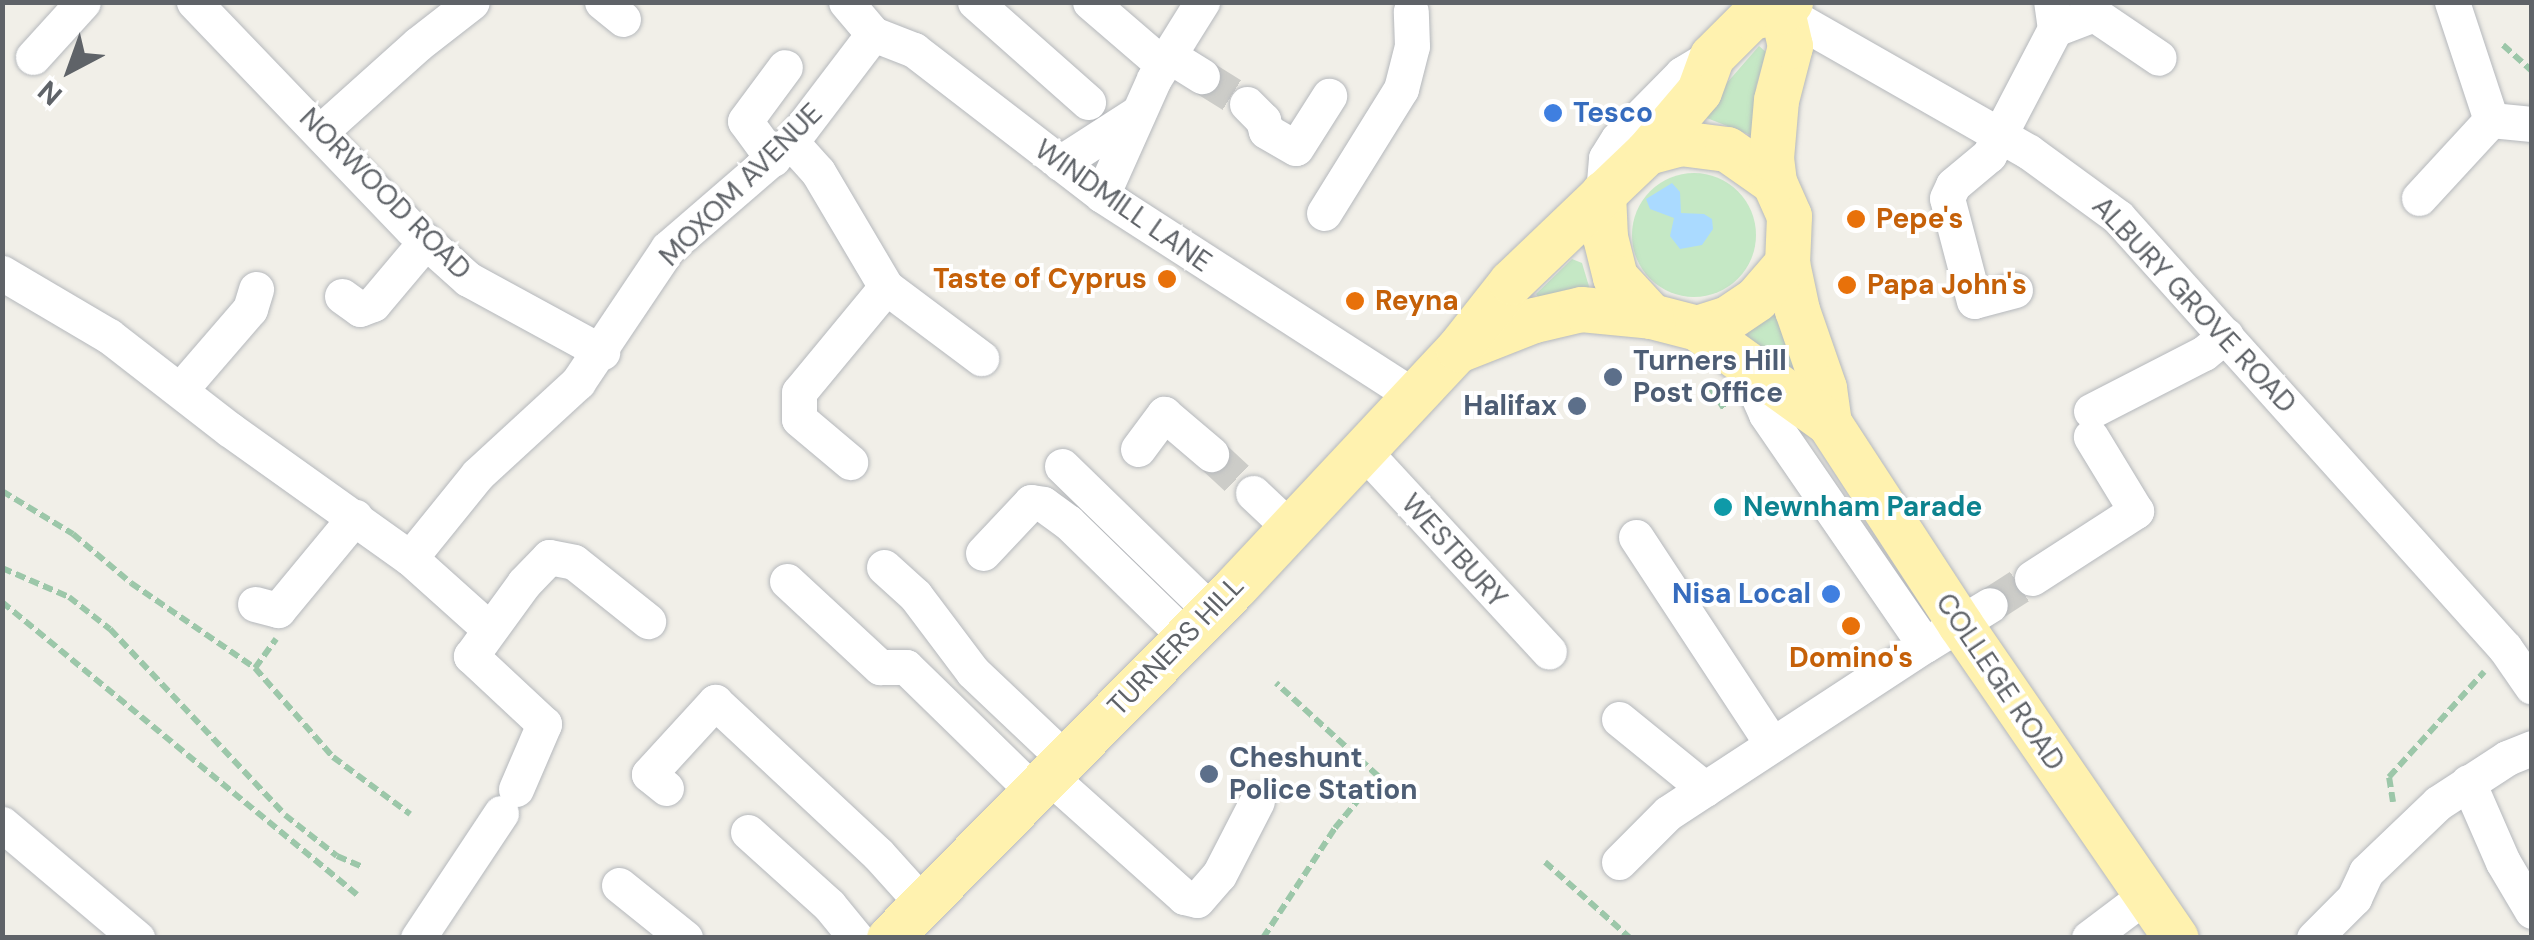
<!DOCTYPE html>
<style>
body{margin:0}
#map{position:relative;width:2534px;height:940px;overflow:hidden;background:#f1efe8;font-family:"DM Sans",sans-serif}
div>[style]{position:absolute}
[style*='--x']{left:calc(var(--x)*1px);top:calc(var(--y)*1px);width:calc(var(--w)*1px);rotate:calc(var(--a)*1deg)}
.green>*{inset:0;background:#c5e8c5}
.round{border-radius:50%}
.water>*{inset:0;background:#aadaff}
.minor-tunnel>*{height:35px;margin-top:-17.5px;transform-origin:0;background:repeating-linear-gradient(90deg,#ccccc8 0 35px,transparent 0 53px)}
.path>*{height:6px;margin-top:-3px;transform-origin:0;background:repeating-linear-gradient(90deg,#9cc7a9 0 10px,transparent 0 15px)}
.roads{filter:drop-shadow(0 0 2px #b5b8bc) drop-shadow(0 0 2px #b5b8bc)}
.minor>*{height:35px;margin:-17.5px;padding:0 17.5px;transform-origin:17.5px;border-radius:17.5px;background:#fff}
.major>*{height:45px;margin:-22.5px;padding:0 22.5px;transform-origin:22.5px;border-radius:22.5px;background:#fff2af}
.dots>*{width:28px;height:28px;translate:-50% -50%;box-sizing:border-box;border:5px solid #fff;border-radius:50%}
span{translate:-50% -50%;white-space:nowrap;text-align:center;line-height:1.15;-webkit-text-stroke:8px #fff;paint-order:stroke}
.shop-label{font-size:28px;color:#366cbe;font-weight:700}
.left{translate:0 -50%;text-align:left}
.right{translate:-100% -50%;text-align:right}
.street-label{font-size:28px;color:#5f6368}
.food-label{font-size:28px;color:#c56008;font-weight:700}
.service-label{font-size:28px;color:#4e5e75;font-weight:700}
.culture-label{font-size:28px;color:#0d838f;font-weight:700}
.frame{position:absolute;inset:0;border:5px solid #5f6368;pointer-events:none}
.north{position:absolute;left:20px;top:20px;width:100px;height:100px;-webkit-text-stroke:8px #fff;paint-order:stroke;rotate:221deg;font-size:28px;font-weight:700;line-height:40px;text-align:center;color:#5f6368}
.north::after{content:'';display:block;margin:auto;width:35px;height:45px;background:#5f6368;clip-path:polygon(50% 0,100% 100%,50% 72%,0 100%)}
</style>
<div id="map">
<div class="green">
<div style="clip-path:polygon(1759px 46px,1766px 52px,1756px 87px,1753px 136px,1699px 115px)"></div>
<div class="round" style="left:1632px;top:173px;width:124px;height:124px"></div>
<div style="clip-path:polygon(1572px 259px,1582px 263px,1591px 293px,1541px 301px,1536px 294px)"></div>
<div style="clip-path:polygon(1774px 312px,1800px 376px,1748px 339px,1746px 329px)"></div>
</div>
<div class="water">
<div style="clip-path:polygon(1672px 183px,1680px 192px,1681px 213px,1704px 214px,1712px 219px,1713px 229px,1702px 245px,1680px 249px,1670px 236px,1674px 218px,1650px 209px,1646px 199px)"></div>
</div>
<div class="minor-tunnel">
<div style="--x:1202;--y:76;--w:53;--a:31.9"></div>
<div style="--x:1211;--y:454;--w:57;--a:42.9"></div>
<div style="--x:1990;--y:605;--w:50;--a:-32.7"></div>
</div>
<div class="path">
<div style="--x:2503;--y:45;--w:39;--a:42"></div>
<div style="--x:1710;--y:387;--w:27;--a:57"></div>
<div style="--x:2;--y:491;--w:83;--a:31.2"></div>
<div style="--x:73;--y:534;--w:76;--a:40.2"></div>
<div style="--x:131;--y:583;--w:150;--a:34.4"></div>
<div style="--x:255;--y:668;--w:118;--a:48.8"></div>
<div style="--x:333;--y:757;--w:96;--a:36.5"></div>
<div style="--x:2;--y:568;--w:73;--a:23.4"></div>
<div style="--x:69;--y:597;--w:52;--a:38"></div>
<div style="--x:110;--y:629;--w:255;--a:46.7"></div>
<div style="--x:285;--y:815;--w:66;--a:38.3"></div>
<div style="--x:337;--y:856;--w:26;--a:23"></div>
<div style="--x:2;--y:602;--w:460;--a:39.5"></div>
<div style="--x:255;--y:668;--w:36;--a:-54"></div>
<div style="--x:2393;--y:802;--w:25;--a:-99"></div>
<div style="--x:2389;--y:777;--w:142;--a:-47.9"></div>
<div style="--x:1545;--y:862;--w:114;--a:41.8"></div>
<div style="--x:1263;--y:938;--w:131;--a:-56.8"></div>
<div style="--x:1335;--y:828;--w:67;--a:-50.4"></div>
<div style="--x:1378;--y:776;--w:138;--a:-137.6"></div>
</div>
<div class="roads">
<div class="minor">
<div style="--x:194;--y:2;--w:315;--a:46.2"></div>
<div style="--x:412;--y:229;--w:75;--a:41.8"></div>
<div style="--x:468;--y:279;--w:153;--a:28.6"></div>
<div style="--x:602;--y:2;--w:27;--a:39"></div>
<div style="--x:846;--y:2;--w:42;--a:49.8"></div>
<div style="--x:873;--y:34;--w:44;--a:21.3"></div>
<div style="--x:914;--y:50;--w:237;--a:37.6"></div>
<div style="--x:1102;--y:195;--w:369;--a:32.8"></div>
<div style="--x:975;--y:2;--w:151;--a:41.5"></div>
<div style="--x:1090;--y:2;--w:95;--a:40.7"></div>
<div style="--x:2452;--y:2;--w:124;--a:71.7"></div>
<div style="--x:2491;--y:120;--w:41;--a:5.6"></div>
<div style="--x:1782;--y:11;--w:284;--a:29.7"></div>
<div style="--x:2029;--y:152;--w:110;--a:36.1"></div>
<div style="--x:2118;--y:217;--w:579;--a:48.08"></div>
<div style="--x:2505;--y:648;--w:47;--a:55.3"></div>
<div style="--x:2055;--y:29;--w:42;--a:-21"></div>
<div style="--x:2094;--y:14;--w:78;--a:34.1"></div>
<div style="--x:1168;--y:55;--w:40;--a:32"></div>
<div style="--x:33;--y:57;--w:74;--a:-47.7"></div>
<div style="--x:1247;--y:104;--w:23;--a:45"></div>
<div style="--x:1263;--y:120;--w:11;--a:75"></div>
<div style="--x:1266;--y:131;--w:34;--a:30"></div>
<div style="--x:1296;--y:148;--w:62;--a:-57.6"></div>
<div style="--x:321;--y:131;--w:130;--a:-41.9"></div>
<div style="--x:418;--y:44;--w:68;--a:-37.9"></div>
<div style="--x:791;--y:142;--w:40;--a:48"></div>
<div style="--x:818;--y:172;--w:134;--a:59.4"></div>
<div style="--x:886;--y:287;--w:136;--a:129.6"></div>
<div style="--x:799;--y:392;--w:27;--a:90"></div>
<div style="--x:799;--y:419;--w:67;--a:40.1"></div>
<div style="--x:773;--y:159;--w:47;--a:-126.4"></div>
<div style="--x:745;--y:121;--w:67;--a:-53.5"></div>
<div style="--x:1060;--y:163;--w:90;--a:-32.8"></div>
<div style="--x:1603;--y:193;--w:35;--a:-85"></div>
<div style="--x:1606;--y:158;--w:22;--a:-58"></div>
<div style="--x:1618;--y:139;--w:91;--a:-45.4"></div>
<div style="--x:1682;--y:74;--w:35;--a:-31"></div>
<div style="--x:1102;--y:195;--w:127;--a:-65.9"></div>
<div style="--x:1154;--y:79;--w:91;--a:-58.1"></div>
<div style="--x:2419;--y:198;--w:106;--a:-47.3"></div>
<div style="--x:1324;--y:213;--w:146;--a:-58.2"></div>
<div style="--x:1401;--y:89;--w:44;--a:-75.7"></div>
<div style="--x:1412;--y:46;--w:35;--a:-92"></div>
<div style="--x:2;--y:273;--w:124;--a:30.5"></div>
<div style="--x:109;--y:336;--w:152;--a:37.8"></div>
<div style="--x:229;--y:429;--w:222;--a:35.5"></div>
<div style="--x:410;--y:558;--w:106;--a:41.9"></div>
<div style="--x:886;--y:287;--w:119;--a:36.8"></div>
<div style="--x:2015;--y:290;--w:42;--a:165"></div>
<div style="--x:1974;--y:301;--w:106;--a:-104.7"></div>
<div style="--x:1947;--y:198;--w:14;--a:-65"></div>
<div style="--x:1953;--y:185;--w:47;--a:-39.8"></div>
<div style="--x:1989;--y:155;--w:142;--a:-62.4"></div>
<div style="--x:2055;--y:29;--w:27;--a:-98"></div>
<div style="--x:342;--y:296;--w:22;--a:36"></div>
<div style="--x:360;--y:309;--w:14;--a:-21"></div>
<div style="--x:373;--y:304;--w:82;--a:-49.9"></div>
<div style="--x:1742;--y:360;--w:59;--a:66"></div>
<div style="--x:1766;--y:414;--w:280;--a:55.5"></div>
<div style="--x:1925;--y:645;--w:76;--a:-31.6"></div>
<div style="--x:180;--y:390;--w:107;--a:-49.2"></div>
<div style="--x:250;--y:309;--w:21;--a:-73"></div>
<div style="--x:2091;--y:411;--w:127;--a:-27.2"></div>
<div style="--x:2204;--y:353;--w:28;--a:-39"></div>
<div style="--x:1361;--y:448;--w:277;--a:47.3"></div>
<div style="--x:1138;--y:449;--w:44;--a:-53.4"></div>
<div style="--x:1164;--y:414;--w:62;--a:40.4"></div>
<div style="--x:1062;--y:466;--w:206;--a:44.2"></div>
<div style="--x:1253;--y:493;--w:50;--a:43.4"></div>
<div style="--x:1636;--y:537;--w:248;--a:56.7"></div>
<div style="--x:983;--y:553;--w:70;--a:-46.7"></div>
<div style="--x:1031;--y:502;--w:12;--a:9"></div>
<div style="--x:1043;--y:504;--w:31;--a:36"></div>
<div style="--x:1068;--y:522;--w:163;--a:44.3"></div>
<div style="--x:410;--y:558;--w:108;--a:-51"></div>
<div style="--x:478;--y:474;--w:136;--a:-42.6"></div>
<div style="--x:578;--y:382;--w:161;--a:-56.1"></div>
<div style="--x:668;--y:248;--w:162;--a:-40.8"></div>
<div style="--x:791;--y:142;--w:136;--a:-52.8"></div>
<div style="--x:884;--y:567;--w:42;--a:42.1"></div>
<div style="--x:915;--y:595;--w:96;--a:53"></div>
<div style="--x:973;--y:672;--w:128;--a:43.4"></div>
<div style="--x:2032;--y:578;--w:124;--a:-32.8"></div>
<div style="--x:2136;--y:511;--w:87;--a:-121.3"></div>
<div style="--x:787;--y:581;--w:127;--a:42.8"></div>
<div style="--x:880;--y:667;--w:26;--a:0"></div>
<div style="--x:906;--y:667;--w:179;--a:44.3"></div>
<div style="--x:255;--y:604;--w:24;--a:15"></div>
<div style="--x:278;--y:610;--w:121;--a:-50.4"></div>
<div style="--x:1619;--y:719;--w:111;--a:39.1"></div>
<div style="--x:1050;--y:777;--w:180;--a:41.8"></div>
<div style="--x:1184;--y:897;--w:13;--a:13"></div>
<div style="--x:1197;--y:900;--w:33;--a:-49"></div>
<div style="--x:1219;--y:875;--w:83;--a:-62.8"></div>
<div style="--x:2468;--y:782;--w:87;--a:66.4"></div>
<div style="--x:2503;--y:862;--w:57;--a:59.4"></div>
<div style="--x:666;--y:788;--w:22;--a:-141"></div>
<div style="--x:649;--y:774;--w:98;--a:-47.5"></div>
<div style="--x:715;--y:702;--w:223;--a:43"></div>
<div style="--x:878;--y:854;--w:67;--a:48"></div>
<div style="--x:516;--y:789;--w:71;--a:-66.7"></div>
<div style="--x:544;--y:724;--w:100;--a:-137"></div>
<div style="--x:471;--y:656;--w:90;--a:-54"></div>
<div style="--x:524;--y:583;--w:36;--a:-46"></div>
<div style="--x:549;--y:557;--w:25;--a:11"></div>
<div style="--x:574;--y:562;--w:95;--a:38.6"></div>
<div style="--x:2;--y:824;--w:177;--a:40.2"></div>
<div style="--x:748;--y:832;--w:109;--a:42"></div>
<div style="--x:829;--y:905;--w:43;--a:50.7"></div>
<div style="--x:1619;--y:862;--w:69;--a:-45"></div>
<div style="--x:1668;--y:813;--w:307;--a:-33.2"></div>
<div style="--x:619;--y:885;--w:85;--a:38.8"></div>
<div style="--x:418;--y:938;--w:150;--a:-56.4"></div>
<div style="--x:2089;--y:938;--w:71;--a:-37"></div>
<div style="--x:2314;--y:938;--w:57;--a:-45"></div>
<div style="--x:2354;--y:898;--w:29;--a:-65"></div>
<div style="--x:2366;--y:872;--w:100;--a:-43.8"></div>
<div style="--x:2438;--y:803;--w:82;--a:-33.1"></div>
<div style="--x:2507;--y:758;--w:27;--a:-22"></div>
</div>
<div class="major">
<div style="--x:1647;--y:152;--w:34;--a:-15"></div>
<div style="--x:1680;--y:143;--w:47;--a:7.3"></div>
<div style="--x:1727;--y:149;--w:57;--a:35.1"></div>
<div style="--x:1774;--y:182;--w:37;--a:66"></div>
<div style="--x:1789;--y:216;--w:47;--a:92.4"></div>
<div style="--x:1787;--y:263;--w:48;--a:78"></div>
<div style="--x:1797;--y:310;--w:83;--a:70.9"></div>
<div style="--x:1824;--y:388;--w:35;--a:82"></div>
<div style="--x:1829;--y:423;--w:240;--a:56.9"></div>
<div style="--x:1960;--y:624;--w:381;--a:55.5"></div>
<div style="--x:1774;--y:182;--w:24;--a:-97"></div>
<div style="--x:1771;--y:158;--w:58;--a:-85.1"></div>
<div style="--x:1776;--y:100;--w:56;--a:-75.5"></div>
<div style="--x:1790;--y:46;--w:36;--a:-103"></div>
<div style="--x:1603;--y:193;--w:44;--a:87.4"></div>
<div style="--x:1605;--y:237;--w:41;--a:76"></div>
<div style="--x:1615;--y:277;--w:53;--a:47.3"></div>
<div style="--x:1651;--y:316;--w:48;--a:14.6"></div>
<div style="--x:1697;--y:328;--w:33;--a:-18"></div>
<div style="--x:1728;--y:318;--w:34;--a:-34"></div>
<div style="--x:1756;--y:299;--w:48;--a:-49.3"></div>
<div style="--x:1697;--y:328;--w:163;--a:35.7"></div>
<div style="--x:1460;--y:349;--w:79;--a:-21.4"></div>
<div style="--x:1534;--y:320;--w:48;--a:-13.2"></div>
<div style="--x:1581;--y:309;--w:70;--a:5.7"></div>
<div style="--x:889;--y:938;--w:494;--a:-45.4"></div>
<div style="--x:1236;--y:586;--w:325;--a:-46.9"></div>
<div style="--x:1458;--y:349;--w:85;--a:-51.7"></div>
<div style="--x:1511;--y:282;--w:188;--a:-43.7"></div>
<div style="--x:1647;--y:152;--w:80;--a:-49.6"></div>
<div style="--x:1699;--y:91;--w:37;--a:-70"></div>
<div style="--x:1712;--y:56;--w:55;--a:-45"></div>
<div style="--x:1751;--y:17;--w:32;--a:-11"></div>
<div style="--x:1782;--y:11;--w:12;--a:-48"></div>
</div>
</div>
<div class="dots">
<div style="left:1553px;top:113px;background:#3f7fe0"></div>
<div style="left:1856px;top:219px;background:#e8710a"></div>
<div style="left:1167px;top:279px;background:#e8710a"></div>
<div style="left:1847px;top:285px;background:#e8710a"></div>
<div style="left:1355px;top:301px;background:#e8710a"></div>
<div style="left:1613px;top:377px;background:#5c6f8a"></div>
<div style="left:1577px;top:406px;background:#5c6f8a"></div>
<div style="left:1723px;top:507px;background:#0f9aa8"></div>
<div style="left:1831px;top:594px;background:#3f7fe0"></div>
<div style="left:1851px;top:626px;background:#e8710a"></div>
<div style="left:1209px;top:774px;background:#5c6f8a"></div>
</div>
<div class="shop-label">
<span class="left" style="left:1573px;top:113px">Tesco</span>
<span class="right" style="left:1811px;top:594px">Nisa Local</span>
</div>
<div class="street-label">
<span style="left:741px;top:185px;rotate:-45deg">MOXOM AVENUE</span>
<span style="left:385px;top:194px;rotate:45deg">NORWOOD ROAD</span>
<span style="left:1123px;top:206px;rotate:35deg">WINDMILL LANE</span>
<span style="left:2194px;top:305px;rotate:47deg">ALBURY GROVE ROAD</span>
<span style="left:1454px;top:551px;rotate:48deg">WESTBURY</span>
<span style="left:1176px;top:646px;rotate:-46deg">TURNERS HILL</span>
<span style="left:2000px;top:682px;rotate:56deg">COLLEGE ROAD</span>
</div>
<div class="food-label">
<span class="left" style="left:1876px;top:219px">Pepe's</span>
<span class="right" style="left:1147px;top:279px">Taste of Cyprus</span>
<span class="left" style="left:1867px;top:285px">Papa John's</span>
<span class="left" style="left:1375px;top:301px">Reyna</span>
<span style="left:1851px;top:658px">Domino's</span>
</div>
<div class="service-label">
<span class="left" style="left:1633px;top:377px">Turners Hill<br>Post Office</span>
<span class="right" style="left:1557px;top:406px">Halifax</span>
<span class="left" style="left:1229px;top:774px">Cheshunt<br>Police Station</span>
</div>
<div class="culture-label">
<span class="left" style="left:1743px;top:507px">Newnham Parade</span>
</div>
<div class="frame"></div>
<div class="north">N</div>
</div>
